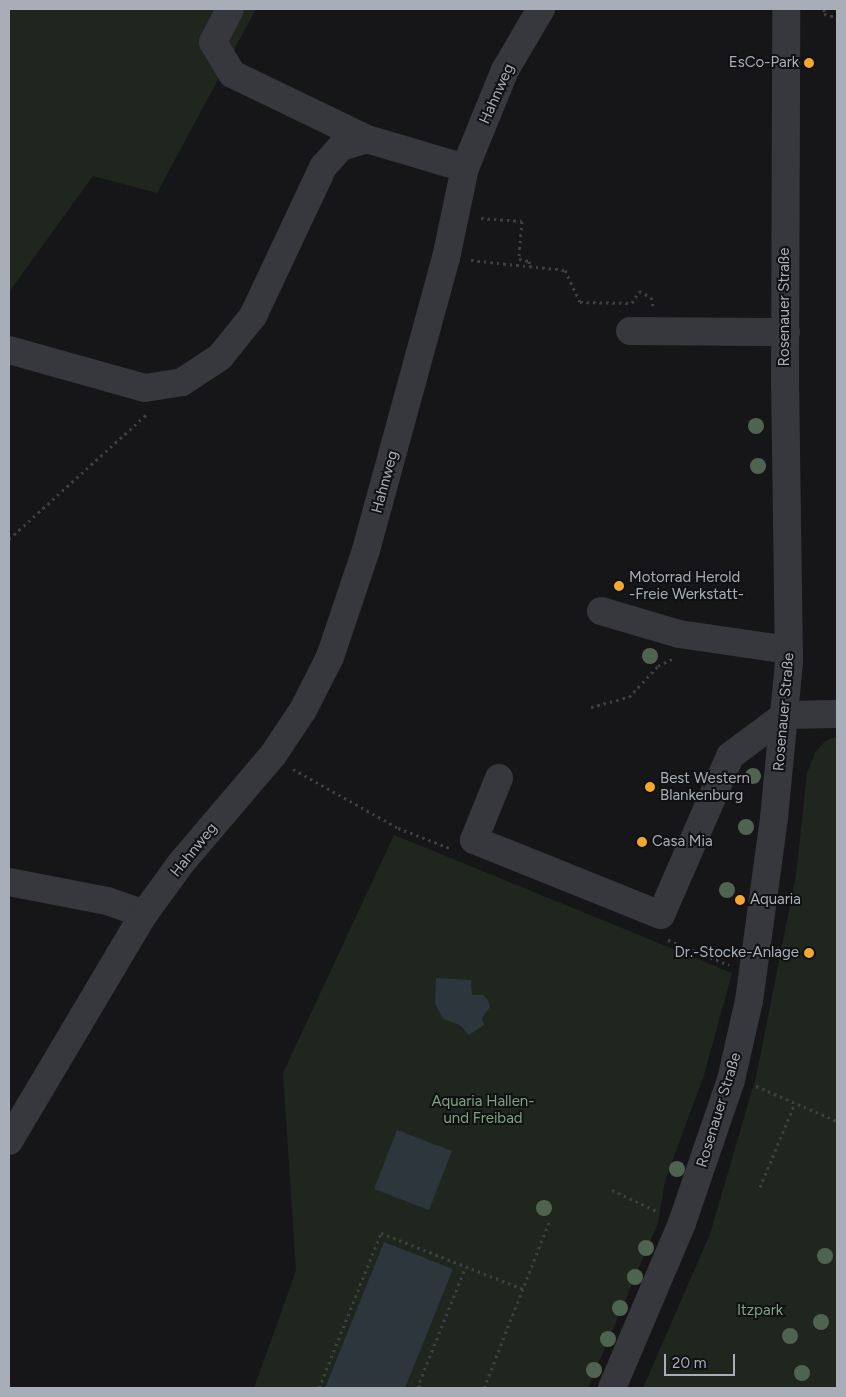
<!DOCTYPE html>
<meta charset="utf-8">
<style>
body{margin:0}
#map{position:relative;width:846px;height:1397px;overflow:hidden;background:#161618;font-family:Figtree,sans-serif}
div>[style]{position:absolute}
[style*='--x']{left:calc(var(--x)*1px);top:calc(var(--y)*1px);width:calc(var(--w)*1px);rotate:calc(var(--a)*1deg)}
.green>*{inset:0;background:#1e261e}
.water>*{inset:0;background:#2c363c}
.path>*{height:3px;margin-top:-1.5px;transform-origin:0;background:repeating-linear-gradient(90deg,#3d3f44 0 2.5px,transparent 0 6.5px)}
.minor>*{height:28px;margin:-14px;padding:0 14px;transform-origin:14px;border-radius:14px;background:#37383d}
.trees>*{width:16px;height:16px;margin:-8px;border-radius:50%;background:#4f6450}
.dots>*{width:14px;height:14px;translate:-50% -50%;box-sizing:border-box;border:2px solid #111113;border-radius:50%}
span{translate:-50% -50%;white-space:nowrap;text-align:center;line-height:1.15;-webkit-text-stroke:4px #111113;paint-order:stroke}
.poi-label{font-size:15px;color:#a8aeb8}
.right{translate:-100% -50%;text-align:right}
.left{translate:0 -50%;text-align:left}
.street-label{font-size:15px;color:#a8aeb8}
.park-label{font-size:15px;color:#7ea37e}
.frame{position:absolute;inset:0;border:10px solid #a8aeb8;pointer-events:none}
.scale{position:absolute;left:664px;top:1354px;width:71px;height:22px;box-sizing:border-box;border:2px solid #a8aeb8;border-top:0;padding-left:6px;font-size:15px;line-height:18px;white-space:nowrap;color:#a8aeb8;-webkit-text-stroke:4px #111113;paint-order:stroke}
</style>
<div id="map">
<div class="green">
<div style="clip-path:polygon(9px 9px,256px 9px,157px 193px,93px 176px,9px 292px)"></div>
<div style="clip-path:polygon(834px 737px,837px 738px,837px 1388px,643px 1388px,710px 1234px,756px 1077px,796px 875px,807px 773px,815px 753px,824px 742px)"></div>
<div style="clip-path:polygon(394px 835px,732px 973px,704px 1075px,665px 1181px,658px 1223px,588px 1388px,254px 1388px,296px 1271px,283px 1073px)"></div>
</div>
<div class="water">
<div style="clip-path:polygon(436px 978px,471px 980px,472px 995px,483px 995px,488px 1000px,490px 1007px,482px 1018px,484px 1025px,469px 1035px,460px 1025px,443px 1019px,435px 1003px)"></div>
<div style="clip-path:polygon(397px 1130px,452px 1151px,429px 1210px,374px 1189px)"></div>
<div style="clip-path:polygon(384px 1242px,453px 1269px,405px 1388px,325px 1388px)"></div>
</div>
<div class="path">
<div style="--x:824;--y:9;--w:5;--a:90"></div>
<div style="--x:824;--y:14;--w:13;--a:13"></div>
<div style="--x:481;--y:218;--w:41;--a:4.2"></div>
<div style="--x:522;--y:221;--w:38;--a:95"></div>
<div style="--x:519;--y:259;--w:10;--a:11"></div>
<div style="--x:529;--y:261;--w:6;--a:81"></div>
<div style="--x:471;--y:260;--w:95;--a:6.1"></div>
<div style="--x:565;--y:270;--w:35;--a:65"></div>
<div style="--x:580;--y:302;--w:52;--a:1.1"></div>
<div style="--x:632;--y:303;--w:14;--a:-60"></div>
<div style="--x:639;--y:291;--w:13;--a:27"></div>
<div style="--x:651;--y:297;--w:9;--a:77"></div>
<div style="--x:9;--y:539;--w:186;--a:-42.2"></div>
<div style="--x:591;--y:707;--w:39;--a:-15"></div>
<div style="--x:629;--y:697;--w:42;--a:-46.9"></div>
<div style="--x:658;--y:666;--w:16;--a:-27"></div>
<div style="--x:293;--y:769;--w:120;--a:29.3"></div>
<div style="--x:398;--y:828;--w:56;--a:21"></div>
<div style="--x:668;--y:940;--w:66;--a:22.3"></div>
<div style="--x:756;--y:1086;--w:88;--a:23.4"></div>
<div style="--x:760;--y:1187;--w:91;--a:-67.4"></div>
<div style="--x:612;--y:1190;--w:52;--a:25.1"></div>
<div style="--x:418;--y:1386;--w:5;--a:22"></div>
<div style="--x:319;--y:1388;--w:167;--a:-68.2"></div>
<div style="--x:381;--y:1233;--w:153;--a:21.5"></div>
<div style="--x:417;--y:1388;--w:131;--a:-68.1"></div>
<div style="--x:484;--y:1388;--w:178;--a:-68.6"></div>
</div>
<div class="minor">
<div style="--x:230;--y:9;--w:37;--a:117"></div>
<div style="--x:213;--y:42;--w:37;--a:59"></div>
<div style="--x:232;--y:74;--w:150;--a:25.7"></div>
<div style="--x:367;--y:139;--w:102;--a:16.5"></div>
<div style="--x:630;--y:331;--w:156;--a:0.4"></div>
<div style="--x:9;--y:350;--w:141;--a:15.6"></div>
<div style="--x:145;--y:388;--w:37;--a:-9"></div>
<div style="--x:182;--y:382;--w:45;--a:-33.3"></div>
<div style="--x:220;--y:357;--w:53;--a:-51.2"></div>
<div style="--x:253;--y:316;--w:165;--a:-64.8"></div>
<div style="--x:323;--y:167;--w:27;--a:-48"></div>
<div style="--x:341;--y:147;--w:27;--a:-17"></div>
<div style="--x:601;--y:611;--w:81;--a:16.4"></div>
<div style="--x:679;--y:634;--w:111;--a:8.3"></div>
<div style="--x:499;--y:778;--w:67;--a:112"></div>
<div style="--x:474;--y:840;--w:201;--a:21.9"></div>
<div style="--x:661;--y:915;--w:173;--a:-66.5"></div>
<div style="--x:730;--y:756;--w:69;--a:-36.7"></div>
<div style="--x:785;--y:715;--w:52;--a:-1.1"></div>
<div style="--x:9;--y:882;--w:100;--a:11"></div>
<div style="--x:107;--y:901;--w:39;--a:19"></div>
<div style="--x:9;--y:1141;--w:264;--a:-59.3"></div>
<div style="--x:144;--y:914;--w:63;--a:-54"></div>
<div style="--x:181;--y:863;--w:142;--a:-49.6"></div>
<div style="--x:273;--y:755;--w:54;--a:-56.3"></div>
<div style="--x:303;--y:710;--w:59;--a:-63"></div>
<div style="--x:330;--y:657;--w:113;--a:-71.4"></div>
<div style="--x:366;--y:550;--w:303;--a:-74.7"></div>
<div style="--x:446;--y:258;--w:92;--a:-78.1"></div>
<div style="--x:465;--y:168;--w:106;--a:-67.8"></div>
<div style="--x:505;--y:70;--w:71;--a:-59.5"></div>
<div style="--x:612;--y:1388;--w:179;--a:-67"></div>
<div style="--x:682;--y:1223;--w:151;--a:-71.1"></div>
<div style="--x:731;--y:1080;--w:81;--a:-77.2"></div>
<div style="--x:749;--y:1001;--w:185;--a:-82.2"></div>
<div style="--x:774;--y:818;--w:156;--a:-84.5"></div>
<div style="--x:789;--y:663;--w:280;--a:-90.8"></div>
<div style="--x:785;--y:383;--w:374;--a:-89.8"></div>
</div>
<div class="trees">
<div style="left:756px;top:426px"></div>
<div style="left:758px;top:466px"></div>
<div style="left:650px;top:656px"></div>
<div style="left:753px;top:776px"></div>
<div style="left:746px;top:827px"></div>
<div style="left:727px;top:890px"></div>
<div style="left:677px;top:1169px"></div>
<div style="left:544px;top:1208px"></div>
<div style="left:646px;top:1248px"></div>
<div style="left:825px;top:1256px"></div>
<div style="left:635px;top:1277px"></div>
<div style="left:620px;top:1308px"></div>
<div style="left:821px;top:1322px"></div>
<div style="left:790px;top:1336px"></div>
<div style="left:608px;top:1339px"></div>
<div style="left:594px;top:1370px"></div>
<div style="left:802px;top:1373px"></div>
</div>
<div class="dots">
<div style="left:809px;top:63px;background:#f5a830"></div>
<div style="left:619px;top:586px;background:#f5a830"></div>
<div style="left:650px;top:787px;background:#f5a830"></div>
<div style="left:642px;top:842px;background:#f5a830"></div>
<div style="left:740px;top:900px;background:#f5a830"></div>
<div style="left:809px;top:953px;background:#f5a830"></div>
</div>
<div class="poi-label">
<span class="right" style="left:799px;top:63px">EsCo-Park</span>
<span class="left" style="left:629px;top:586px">Motorrad Herold<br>-Freie Werkstatt-</span>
<span class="left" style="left:660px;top:787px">Best Western<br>Blankenburg</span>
<span class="left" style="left:652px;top:842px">Casa Mia</span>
<span class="left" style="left:750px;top:900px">Aquaria</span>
<span class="right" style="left:799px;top:953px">Dr.-Stocke-Anlage</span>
</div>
<div class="street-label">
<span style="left:497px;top:94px;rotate:-66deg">Hahnweg</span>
<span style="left:785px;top:307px;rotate:-90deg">Rosenauer Straße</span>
<span style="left:385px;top:482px;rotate:-75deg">Hahnweg</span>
<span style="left:784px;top:712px;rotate:-85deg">Rosenauer Straße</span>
<span style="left:194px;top:850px;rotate:-51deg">Hahnweg</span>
<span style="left:719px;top:1110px;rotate:-73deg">Rosenauer Straße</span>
</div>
<div class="park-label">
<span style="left:483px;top:1110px">Aquaria Hallen-<br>und Freibad</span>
<span style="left:760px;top:1311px">Itzpark</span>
</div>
<div class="frame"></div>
<div class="scale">20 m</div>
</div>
